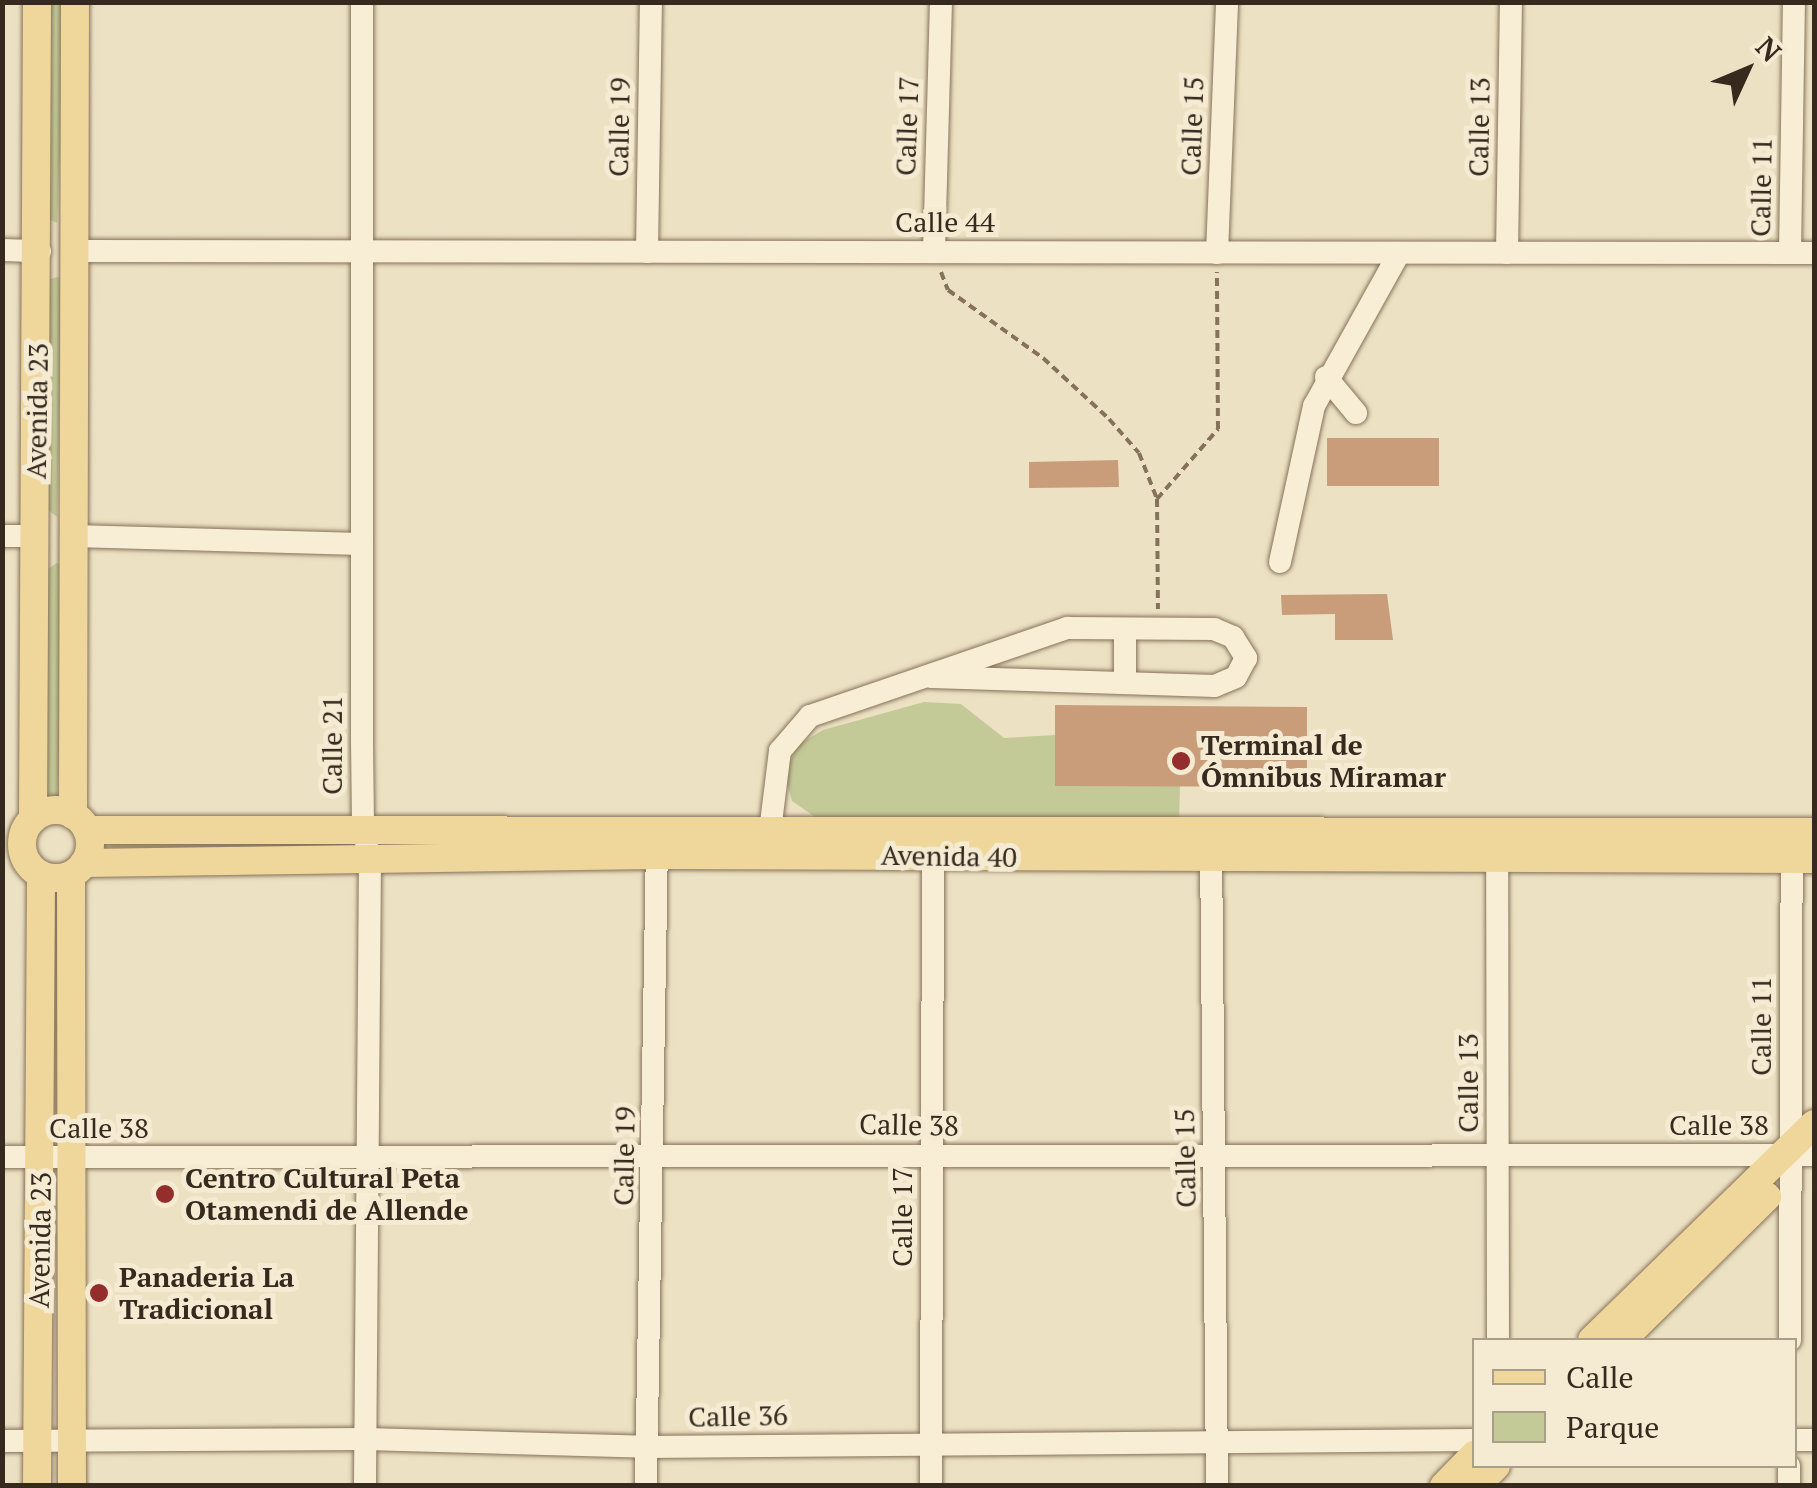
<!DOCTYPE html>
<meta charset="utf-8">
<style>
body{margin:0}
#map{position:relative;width:1817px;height:1488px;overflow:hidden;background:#ece1c3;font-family:"PT Serif",serif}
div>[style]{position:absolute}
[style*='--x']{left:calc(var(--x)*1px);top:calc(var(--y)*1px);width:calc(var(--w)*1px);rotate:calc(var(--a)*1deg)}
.green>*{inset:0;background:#c3ca97}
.building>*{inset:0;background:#c99c7a}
.path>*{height:4px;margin-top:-2px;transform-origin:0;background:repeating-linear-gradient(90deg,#86725a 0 8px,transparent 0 13px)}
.roads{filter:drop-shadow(0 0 2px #86725a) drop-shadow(0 0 2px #86725a)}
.minor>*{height:22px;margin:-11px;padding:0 11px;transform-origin:11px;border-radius:11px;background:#f7eed5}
.major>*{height:28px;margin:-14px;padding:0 14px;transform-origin:14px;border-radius:14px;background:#efd69b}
.major>.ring{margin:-14px;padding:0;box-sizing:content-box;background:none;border:28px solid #efd69b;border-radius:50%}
.dots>*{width:28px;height:28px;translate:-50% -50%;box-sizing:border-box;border:5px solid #f4ebd2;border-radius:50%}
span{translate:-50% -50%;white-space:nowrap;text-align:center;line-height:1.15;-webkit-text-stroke:10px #f4ebd2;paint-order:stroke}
.street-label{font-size:28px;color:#362a1e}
.poi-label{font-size:28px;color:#362a1e;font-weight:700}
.left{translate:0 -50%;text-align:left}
.frame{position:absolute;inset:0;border:5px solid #362a1e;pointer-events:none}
.legend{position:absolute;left:1472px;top:1338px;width:325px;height:130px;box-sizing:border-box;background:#f4ebd2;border:2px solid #a89e8a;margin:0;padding:12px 18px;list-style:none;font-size:30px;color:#362a1e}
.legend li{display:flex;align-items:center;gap:20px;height:50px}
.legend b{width:50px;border:2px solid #a89e8a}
.north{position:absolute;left:1697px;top:20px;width:100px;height:100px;-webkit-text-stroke:8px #f4ebd2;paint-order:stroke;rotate:46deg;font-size:28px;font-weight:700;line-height:40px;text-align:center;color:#362a1e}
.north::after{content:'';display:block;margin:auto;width:35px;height:45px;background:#362a1e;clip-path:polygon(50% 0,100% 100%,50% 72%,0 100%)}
</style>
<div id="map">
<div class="green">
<div style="clip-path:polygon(47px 3px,66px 3px,57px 223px,48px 219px)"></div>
<div style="clip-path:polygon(57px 277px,62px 279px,57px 517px,43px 506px,48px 280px)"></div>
<div style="clip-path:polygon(57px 563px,65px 569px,57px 803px,43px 792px,46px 570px)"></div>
<div style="clip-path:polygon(924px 702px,961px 704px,1004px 738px,1055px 735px,1180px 786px,1179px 822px,818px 819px,792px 801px,784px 773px,799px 744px,823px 730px)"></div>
<div style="clip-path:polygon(109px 843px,349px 844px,111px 847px)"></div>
</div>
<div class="building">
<div style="clip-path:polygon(1327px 438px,1439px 438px,1439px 486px,1327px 486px)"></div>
<div style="clip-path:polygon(1118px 460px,1119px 487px,1029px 488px,1029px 462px)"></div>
<div style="clip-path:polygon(1387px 594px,1393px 640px,1335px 640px,1335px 614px,1282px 615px,1281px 595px)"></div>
<div style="clip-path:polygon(1055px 705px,1307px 707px,1307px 787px,1055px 786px)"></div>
</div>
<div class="path">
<div style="--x:941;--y:272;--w:19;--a:69"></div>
<div style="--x:948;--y:290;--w:117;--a:35.6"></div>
<div style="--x:1043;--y:358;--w:90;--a:42.7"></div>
<div style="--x:1109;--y:419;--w:45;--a:48.6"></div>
<div style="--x:1139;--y:453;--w:49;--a:68.6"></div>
<div style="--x:1157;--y:499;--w:93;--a:-48.9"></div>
<div style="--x:1218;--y:429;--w:157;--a:-90.4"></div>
<div style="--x:1157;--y:499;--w:110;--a:89.5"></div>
</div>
<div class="roads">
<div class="minor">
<div style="--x:362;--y:2;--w:740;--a:90"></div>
<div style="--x:362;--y:742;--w:87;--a:89.3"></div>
<div style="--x:363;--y:829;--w:31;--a:77"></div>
<div style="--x:370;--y:859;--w:627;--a:90.46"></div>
<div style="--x:2;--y:250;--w:38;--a:2"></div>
<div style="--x:75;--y:251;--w:1739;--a:0.07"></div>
<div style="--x:647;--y:252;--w:250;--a:-89.1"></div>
<div style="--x:934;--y:252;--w:250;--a:-88.4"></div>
<div style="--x:1217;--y:253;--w:251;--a:-87.7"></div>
<div style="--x:1507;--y:253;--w:251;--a:-89.1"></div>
<div style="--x:1790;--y:253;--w:251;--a:-89.1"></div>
<div style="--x:1326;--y:377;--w:47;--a:50.2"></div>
<div style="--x:2;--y:536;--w:34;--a:0"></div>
<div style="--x:73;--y:536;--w:288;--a:1.6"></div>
<div style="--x:1280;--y:562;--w:160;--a:-77.7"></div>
<div style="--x:1314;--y:406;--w:175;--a:-60.9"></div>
<div style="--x:1125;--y:629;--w:54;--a:90"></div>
<div style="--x:1211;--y:844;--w:642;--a:89.46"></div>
<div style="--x:768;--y:847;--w:97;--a:-82.9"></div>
<div style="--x:780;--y:751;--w:46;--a:-49.4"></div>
<div style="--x:810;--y:716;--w:272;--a:-18.9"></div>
<div style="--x:1067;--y:628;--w:147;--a:0.4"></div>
<div style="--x:1214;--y:629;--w:21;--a:23"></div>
<div style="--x:1233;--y:637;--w:25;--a:58"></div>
<div style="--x:1246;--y:658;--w:21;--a:118"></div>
<div style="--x:1236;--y:677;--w:23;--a:157"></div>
<div style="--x:1215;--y:686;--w:283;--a:-178.2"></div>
<div style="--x:2;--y:1157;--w:1812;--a:-0.06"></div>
<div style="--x:1498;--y:1340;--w:483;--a:-90.1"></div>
<div style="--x:1497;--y:857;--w:14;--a:-54"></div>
<div style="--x:1790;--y:1340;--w:494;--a:-89.8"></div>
<div style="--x:1794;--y:1440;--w:20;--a:0"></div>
<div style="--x:2;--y:1441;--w:363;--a:-0.3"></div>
<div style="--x:365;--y:1439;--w:281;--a:1.6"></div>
<div style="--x:646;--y:1447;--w:828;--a:-0.48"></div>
<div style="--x:646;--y:1486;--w:644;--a:-89.02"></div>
<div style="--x:931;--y:1486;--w:647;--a:-89.82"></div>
<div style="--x:1789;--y:1486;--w:20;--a:-90"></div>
</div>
<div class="major">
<div class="ring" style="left:22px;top:810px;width:40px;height:40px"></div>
<div style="--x:73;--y:815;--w:813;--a:-89.86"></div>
<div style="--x:33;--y:819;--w:817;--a:-89.72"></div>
<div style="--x:87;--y:830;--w:1727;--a:0.07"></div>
<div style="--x:84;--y:863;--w:573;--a:-0.8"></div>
<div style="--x:657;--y:855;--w:1157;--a:0.2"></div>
<div style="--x:71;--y:875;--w:611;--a:89.91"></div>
<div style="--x:1592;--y:1340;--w:310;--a:-44.2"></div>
<div style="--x:1622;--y:1340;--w:204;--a:-44.6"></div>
<div style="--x:37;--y:1486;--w:611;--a:-89.62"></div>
<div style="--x:1444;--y:1486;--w:43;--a:-45.9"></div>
<div style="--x:1476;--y:1486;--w:28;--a:-45"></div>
</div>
</div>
<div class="dots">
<div style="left:1181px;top:761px;background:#932e2c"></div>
<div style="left:165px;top:1194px;background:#932e2c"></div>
<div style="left:99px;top:1293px;background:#932e2c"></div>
</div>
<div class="street-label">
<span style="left:907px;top:126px;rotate:-88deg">Calle 17</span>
<span style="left:1192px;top:126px;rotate:-88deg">Calle 15</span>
<span style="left:619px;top:127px;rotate:-89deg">Calle 19</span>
<span style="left:1479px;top:127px;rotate:-89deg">Calle 13</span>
<span style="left:1761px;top:187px;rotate:-89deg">Calle 11</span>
<span style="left:945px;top:222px">Calle 44</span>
<span style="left:37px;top:411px;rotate:-89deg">Avenida 23</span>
<span style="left:332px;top:745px;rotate:-90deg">Calle 21</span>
<span style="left:949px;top:856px;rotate:1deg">Avenida 40</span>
<span style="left:1761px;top:1026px;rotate:-90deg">Calle 11</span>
<span style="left:1468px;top:1083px;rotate:-90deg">Calle 13</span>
<span style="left:909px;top:1125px;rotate:1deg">Calle 38</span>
<span style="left:1719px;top:1125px">Calle 38</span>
<span style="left:99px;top:1128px">Calle 38</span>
<span style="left:624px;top:1156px;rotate:-89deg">Calle 19</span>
<span style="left:1185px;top:1158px;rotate:-91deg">Calle 15</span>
<span style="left:902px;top:1217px;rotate:-90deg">Calle 17</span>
<span style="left:40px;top:1240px;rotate:-89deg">Avenida 23</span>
<span style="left:738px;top:1416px;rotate:-1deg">Calle 36</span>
</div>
<div class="poi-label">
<span class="left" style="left:1201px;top:761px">Terminal de<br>Ómnibus Miramar</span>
<span class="left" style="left:185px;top:1194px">Centro Cultural Peta<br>Otamendi de Allende</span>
<span class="left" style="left:119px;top:1293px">Panaderia La<br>Tradicional</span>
</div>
<div class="frame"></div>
<ul class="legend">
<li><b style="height:12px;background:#efd69b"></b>Calle</li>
<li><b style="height:28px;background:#c3ca97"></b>Parque</li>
</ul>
<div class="north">N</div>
</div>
